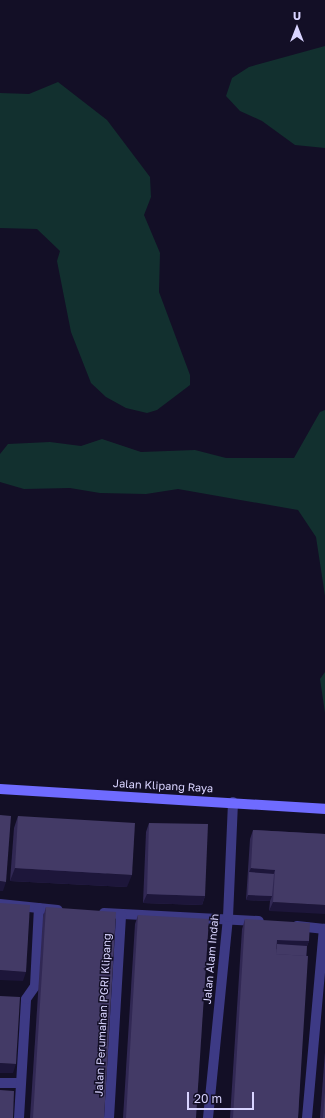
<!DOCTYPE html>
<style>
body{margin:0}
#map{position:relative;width:325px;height:1118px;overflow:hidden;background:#130f26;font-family:"Golos Text",sans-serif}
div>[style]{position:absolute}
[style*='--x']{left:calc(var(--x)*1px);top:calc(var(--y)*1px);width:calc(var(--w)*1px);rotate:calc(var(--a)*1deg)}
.green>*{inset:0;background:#12302f}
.street>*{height:10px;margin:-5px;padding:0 5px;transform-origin:5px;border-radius:5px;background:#3d3a85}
.secondary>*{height:10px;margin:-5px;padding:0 5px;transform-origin:5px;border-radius:5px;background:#6f6bff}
.wall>*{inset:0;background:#312854}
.shaded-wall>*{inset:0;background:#1d163a}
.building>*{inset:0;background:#433a66}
span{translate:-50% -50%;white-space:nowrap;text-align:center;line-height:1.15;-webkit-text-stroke:3px #130f26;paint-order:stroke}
.street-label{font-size:11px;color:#d9d4ff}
.north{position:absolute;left:277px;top:8px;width:40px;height:40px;-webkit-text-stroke:3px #130f26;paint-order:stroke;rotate:0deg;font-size:11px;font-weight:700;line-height:16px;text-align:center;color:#d9d4ff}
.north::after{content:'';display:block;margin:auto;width:14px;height:18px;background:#d9d4ff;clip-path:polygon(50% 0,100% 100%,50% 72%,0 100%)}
.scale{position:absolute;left:187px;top:1092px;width:67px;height:18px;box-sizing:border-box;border:2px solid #d9d4ff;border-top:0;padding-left:5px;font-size:12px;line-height:14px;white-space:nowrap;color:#d9d4ff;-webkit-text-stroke:3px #130f26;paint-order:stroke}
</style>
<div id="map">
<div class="green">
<div style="clip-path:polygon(325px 46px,325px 148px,295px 145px,262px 121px,240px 111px,226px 96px,232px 78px,249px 67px)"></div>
<div style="clip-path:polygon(58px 82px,107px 120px,150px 177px,151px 197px,144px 215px,160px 253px,159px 292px,190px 375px,190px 385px,157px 410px,147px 413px,126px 408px,106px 397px,91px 383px,71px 332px,57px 261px,60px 251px,37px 229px,0 228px,0 93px,29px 94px)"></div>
<div style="clip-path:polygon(325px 410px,325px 596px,316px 537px,298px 510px,178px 489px,146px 494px,100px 493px,70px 488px,24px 489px,0 482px,0 454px,8px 444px,50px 442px,81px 446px,102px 439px,141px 452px,195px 450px,226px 458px,294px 458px,320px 412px)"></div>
<div style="clip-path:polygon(325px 672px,325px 713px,320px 679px)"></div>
</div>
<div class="street">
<div style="--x:0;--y:904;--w:58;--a:5.9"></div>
<div style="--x:104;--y:913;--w:155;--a:3"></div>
<div style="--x:297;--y:926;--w:28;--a:6"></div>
<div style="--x:0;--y:1083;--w:20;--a:0"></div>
<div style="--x:19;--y:1118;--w:119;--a:-86.6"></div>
<div style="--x:26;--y:999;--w:16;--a:-55"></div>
<div style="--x:35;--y:986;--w:78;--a:-87.1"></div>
<div style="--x:109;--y:1118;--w:204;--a:-86.6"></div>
<div style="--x:208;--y:1118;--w:202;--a:-84.3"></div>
<div style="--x:228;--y:917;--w:115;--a:-87.5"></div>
<div style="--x:307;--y:1118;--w:190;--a:-84.9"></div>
</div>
<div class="secondary">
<div style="--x:0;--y:789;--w:326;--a:3.5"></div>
</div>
<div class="wall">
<div style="clip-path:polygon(18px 816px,127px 887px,10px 881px,14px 828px)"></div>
<div style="clip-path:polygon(149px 823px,205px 896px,202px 905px,143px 903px,146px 832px)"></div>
<div style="clip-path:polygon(253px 830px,325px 834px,269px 911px,270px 901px,246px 900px,250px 839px)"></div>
<div style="clip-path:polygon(46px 907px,104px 1118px,30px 1118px,43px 917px)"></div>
<div style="clip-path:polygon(138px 915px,196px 1118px,123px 1118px,135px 924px)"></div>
<div style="clip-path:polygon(245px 919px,309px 941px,307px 946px,298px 1118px,230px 1118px,242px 929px)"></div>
<div style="clip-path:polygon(325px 1052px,325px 1118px,320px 1118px)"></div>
</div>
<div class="shaded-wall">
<div style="clip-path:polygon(15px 868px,132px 875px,127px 887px,10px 881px)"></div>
<div style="clip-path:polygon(251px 868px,275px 870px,272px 879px,249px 872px)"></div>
<div style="clip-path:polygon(0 881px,6px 882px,3px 891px,0 891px)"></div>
<div style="clip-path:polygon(147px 894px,205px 896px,202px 905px,143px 903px)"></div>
<div style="clip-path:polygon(248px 895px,272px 896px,270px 901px,246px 900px)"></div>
<div style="clip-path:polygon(273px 902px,325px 905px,325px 914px,269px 911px)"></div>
<div style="clip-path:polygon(277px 940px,309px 941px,305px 951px,275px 949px)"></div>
<div style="clip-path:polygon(0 970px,26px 972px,23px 981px,0 980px)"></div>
<div style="clip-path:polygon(0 1063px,16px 1064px,13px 1073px,0 1073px)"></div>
</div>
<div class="building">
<div style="clip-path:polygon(0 815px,11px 816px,6px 882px,0 881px)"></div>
<div style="clip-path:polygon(18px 816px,135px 823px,132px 875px,15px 868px)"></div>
<div style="clip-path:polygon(149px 823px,208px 824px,205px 896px,147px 894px)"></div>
<div style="clip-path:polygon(253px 830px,325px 834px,325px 905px,273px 902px,275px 870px,251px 868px)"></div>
<div style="clip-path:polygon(249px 872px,274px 874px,272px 896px,248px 895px)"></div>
<div style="clip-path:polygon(0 903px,30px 905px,26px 972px,0 970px)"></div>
<div style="clip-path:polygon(46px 907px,116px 912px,104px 1118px,33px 1118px)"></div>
<div style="clip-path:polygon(138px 915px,209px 919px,196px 1118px,126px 1118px)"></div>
<div style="clip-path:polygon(245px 919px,310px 923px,309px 941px,277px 940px,276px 954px,308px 956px,298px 1118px,233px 1118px)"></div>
<div style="clip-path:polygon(277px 944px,307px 946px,306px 956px,276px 954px)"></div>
<div style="clip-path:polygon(0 996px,20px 997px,16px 1064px,0 1063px)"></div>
<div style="clip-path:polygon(0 1090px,14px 1091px,13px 1118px,0 1118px)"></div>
<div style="clip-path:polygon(325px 1092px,325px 1118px,323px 1118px)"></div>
</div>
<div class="street-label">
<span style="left:163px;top:786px;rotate:3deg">Jalan Klipang Raya</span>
<span style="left:211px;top:959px;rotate:-85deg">Jalan Alam Indah</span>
<span style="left:103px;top:1015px;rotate:-87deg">Jalan Perumahan PGRI Klipang</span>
</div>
<div class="north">U</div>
<div class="scale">20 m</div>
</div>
